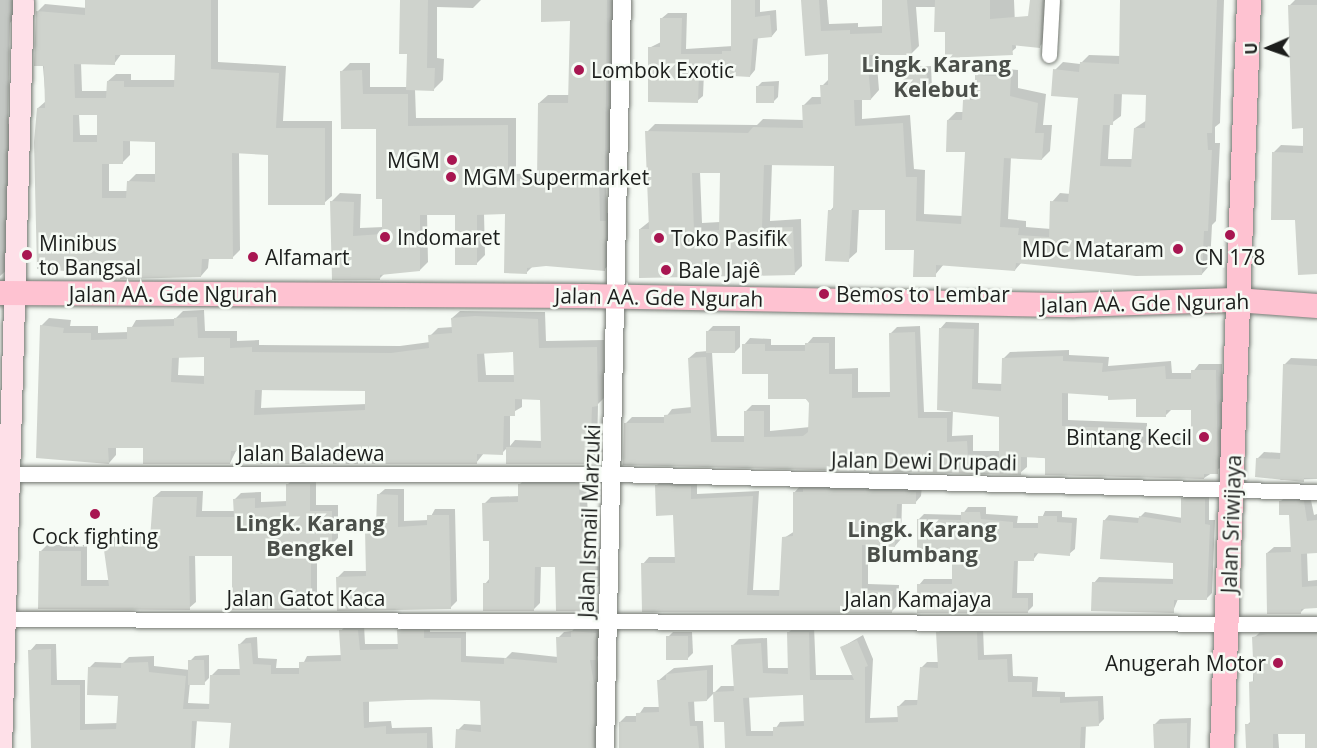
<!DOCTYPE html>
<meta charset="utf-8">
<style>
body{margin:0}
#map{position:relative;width:1317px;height:748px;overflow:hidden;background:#f6fbf5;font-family:"Open Sans",sans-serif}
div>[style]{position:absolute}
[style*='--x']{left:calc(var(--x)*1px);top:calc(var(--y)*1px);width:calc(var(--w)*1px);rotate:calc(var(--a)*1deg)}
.shadow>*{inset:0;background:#0003}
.building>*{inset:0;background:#cfd3cd}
.roads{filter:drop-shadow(0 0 2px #747872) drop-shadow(0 0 2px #747872)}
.minor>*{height:15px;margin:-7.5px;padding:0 7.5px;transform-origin:7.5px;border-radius:7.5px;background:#fff}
.tertiary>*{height:18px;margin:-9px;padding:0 9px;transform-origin:9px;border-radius:9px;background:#fff}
.secondary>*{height:21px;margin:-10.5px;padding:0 10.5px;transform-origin:10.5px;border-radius:10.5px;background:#fee0e8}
.primary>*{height:24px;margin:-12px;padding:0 12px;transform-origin:12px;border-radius:12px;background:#fec2d1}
.dots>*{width:16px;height:16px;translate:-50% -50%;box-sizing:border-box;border:3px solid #f6fbf5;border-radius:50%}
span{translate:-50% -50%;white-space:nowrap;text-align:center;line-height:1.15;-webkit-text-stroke:5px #f6fbf5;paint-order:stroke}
.poi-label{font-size:21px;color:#1c1e1c}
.left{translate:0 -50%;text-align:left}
.right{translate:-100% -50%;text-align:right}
.street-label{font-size:21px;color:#1c1e1c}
.neighbourhood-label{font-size:22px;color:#4b4f4a;font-weight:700}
.north{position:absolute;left:1239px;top:18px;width:60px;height:60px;-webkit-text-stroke:4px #f6fbf5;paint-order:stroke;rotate:268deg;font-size:16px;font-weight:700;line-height:24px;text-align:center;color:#1c1e1c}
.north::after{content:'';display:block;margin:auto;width:21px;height:27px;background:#1c1e1c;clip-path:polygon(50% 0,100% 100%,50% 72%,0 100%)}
</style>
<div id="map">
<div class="shadow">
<div style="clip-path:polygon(0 0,15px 0,14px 18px,10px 23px,8px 124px,12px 123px,10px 267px,0 276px)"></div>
<div style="clip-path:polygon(evenodd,87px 0,218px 0,218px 62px,286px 66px,283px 121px,332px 121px,332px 196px,324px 203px,269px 154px,239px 152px,240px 250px,232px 258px,209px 258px,208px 268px,201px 276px,121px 274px,38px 108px,46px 101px,38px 11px,45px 4px,87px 8px,87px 0,122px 53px,177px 54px,176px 80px,131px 80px,131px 74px,116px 74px,108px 81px,108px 91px,82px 91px,81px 63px,114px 64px,122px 53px,87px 0,79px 114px,99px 114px,98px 135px,80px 135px,79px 114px,87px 0,130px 140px,157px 140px,156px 174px,136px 174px,128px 182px,128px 191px,109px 191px,109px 162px,122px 163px,130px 155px,130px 140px)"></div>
<div style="clip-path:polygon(401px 0,481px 0,473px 8px,437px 7px,437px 58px,444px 59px,443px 80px,433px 90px,415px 89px,416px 118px,516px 118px,516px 174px,538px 173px,539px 103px,548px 95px,570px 95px,571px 20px,542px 0,615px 0,613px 165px,606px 172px,607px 213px,613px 213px,612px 261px,604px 270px,546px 265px,533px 266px,527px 272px,506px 213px,484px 213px,485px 255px,476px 264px,457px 213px,427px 213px,428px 262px,420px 270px,384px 274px,379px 279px,331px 202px,340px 193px,361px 194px,360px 228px,384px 227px,378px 127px,341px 72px,350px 63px,370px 63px,370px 87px,408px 87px,409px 53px)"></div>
<div style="clip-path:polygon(732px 0,760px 0,760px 12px,776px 10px,777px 30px,772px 36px,758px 37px,755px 70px,750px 76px,704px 73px,703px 96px,697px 101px,649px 48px,661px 42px,662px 18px,668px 13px,687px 13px,686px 49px,733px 46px)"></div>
<div style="clip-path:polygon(evenodd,803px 0,827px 0,829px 24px,858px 23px,858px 27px,883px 26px,883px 0,1014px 0,1016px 48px,1010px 53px,947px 30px,936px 7px,916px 7px,919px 46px,911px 54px,876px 53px,879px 90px,871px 99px,862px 99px,862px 119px,910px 115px,914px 169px,925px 170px,924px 214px,963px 216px,967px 151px,948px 120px,956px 112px,964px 112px,964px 100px,977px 92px,977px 76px,985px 67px,1018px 70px,1018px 88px,1046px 94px,1043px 125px,1052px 125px,1050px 151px,1042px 159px,1011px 157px,1008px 219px,1026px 221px,1026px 227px,1051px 229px,1052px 202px,1060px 193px,1071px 194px,1079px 97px,1055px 70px,1063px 62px,1080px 64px,1089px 55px,1121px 56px,1121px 0,1224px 0,1220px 123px,1215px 127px,1215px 143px,1220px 143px,1216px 221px,1212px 225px,1210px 265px,1202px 274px,1022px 262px,1015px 270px,944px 264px,935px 275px,887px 209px,859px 208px,857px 252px,848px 260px,830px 211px,835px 205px,836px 164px,772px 164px,770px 221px,801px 219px,802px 266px,794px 274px,640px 229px,650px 221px,647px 132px,655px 124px,757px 125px,763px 119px,804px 120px,804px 105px,812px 97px,822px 97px,822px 86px,829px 79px,829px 52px,803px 0,1122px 93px,1148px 94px,1147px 120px,1135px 128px,1133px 159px,1108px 159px,1110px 124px,1121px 116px,1122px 93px,803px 0,700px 172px,721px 172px,720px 222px,702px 223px,700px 172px)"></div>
<div style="clip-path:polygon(1032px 0,1046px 0,1044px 42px,1039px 47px)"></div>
<div style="clip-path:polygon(1295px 0,1317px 0,1317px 273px,1274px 152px,1281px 145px,1305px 146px,1289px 6px)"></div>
<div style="clip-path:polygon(931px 66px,932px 89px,927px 94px,905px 72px,910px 67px)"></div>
<div style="clip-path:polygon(779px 81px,778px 97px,773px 102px,757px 87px,762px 82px)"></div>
<div style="clip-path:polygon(evenodd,204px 310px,205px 331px,237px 331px,237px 341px,259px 340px,259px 345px,400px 346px,430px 342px,430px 336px,438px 328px,453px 327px,452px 318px,460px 311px,545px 312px,546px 341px,604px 340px,605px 397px,598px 404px,597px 455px,590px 463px,508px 447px,502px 453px,484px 453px,476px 463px,237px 449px,230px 463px,145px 446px,116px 447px,116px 455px,109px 463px,41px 326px,49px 318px,71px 320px,70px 326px,98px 326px,98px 333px,129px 332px,136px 320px,175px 319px,183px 311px,204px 310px,514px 350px,515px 375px,486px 375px,484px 352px,514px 350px,204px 310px,179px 356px,205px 356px,206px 376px,178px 375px,179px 356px,204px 310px,262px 389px,367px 389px,367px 404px,261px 408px,262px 389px,204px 310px,522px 398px,542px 398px,542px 441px,515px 440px,510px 446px,510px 414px,522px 407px,522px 398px)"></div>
<div style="clip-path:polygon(evenodd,946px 322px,979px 323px,978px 383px,1003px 384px,1004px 358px,1010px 352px,1069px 350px,1069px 355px,1109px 357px,1108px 366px,1171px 361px,1172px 373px,1192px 373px,1199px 364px,1222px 364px,1223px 466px,1204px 478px,1027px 456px,1027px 467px,1020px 473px,624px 463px,625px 424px,632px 417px,666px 417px,672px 409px,692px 407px,689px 358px,696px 352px,708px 351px,708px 331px,713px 326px,740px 326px,740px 347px,735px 352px,712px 352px,717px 436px,745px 436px,746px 411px,752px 405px,770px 405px,770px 431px,810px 427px,810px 402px,770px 373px,744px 345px,750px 338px,771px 339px,771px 345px,806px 345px,813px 337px,835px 337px,835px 369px,858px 368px,858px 392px,891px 392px,891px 333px,897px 327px,920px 326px,924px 412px,951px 412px,940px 329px,946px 322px,1068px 392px,1137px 398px,1166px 415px,1172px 409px,1192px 408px,1192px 430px,1182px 430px,1176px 437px,1147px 437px,1147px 423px,1068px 420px,1068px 392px,946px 322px,953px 410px,1000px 415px,1000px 451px,973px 451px,973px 435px,952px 436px,953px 410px)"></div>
<div style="clip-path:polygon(1291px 358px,1317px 359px,1317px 479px,1281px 480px,1257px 459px,1264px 452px,1281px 453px,1284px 365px)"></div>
<div style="clip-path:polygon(527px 477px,586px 477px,590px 556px,603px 556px,603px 583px,593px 590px,593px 603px,586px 610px,556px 566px,541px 566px,540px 603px,533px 610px,485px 584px,490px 578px,490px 539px,484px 504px,491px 497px,520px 496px,520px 484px)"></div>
<div style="clip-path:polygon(295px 478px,316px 478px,316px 505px,338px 505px,338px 538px,331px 545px,317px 544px,317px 602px,310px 609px,233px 554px,195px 554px,196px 602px,189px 608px,40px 608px,41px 551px,47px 545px,87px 545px,87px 580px,110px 580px,105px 543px,112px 537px,152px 534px,154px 497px,161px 491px,203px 491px,202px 511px,235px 511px,235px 499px,241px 493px,261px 492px,261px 502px,288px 501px,288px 484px)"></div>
<div style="clip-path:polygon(663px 479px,697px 480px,697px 494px,759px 491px,753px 590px,781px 590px,784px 538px,795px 531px,794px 493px,800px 486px,922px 486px,921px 496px,915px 503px,902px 502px,901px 539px,895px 546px,868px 544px,868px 584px,899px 585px,898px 605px,892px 611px,643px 610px,643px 564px,649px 557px,676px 557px,674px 513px,657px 485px)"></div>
<div style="clip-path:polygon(385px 489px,404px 489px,404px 521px,429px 520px,435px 509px,455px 509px,457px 601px,450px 608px,337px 578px,344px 571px,367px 571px,366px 530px,378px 523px,378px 495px)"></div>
<div style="clip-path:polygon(1188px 494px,1209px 494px,1209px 520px,1215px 520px,1212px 593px,1206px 599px,1178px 599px,1173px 611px,1094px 583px,1099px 577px,1174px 579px,1175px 562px,1104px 521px,1109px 515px,1139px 518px,1145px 512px,1183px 518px,1182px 499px)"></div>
<div style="clip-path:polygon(1287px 495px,1310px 495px,1314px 515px,1317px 514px,1317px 551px,1307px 552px,1308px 581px,1317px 580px,1317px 607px,1306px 607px,1300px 613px,1267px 553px,1274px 547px,1292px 547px,1291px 514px,1281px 501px)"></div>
<div style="clip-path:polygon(968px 507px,986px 507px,986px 514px,1018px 516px,1017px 523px,1040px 523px,1045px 511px,1062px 511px,1062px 517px,1077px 518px,1075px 549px,1069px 554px,1039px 552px,1033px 560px,1018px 559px,1017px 593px,1033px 593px,1033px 606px,1027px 612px,919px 585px,924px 579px,953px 579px,953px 550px,918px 520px,924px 514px,962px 515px)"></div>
<div style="clip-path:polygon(347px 624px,364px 624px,365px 644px,399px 644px,399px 631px,405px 625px,430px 625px,430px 632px,466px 632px,466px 656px,506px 658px,512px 652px,558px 657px,558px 638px,564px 632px,572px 631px,578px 625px,602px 627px,601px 652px,597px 657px,601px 682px,598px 748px,456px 748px,458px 730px,464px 724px,482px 725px,481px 699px,369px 700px,369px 722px,391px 721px,392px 728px,432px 727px,433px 748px,231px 748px,232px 721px,197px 720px,195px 748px,32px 748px,30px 651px,36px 644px,56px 644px,57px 680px,85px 680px,85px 724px,118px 723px,119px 694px,89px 668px,95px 662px,123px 663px,129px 657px,154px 656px,154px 666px,190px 670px,190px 661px,195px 656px,209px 655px,209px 678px,204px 683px,190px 683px,188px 703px,211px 704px,211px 676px,218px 669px,241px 669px,240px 644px,246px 638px,257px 637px,258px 658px,277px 659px,276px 668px,301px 668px,307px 656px,342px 655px,341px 631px)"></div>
<div style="clip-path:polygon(evenodd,795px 626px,814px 626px,816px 675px,853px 675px,842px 647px,863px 635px,873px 659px,870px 718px,899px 717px,899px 706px,905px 700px,919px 700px,921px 668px,927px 662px,939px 662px,938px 633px,944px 627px,983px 627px,984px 655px,1012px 654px,1013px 676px,1038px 677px,1037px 691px,1065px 692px,1065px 697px,1103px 696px,1104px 719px,1098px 725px,1086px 725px,1085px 748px,727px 748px,726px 720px,715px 692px,721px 686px,735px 686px,733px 645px,739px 639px,767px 638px,768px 668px,790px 668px,789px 632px,795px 626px,804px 694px,805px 721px,780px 722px,774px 731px,751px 731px,749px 696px,804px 694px)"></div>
<div style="clip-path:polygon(1317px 629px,1317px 748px,1307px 748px,1306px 733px,1278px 733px,1279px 748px,1249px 748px,1247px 725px,1252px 720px,1254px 638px,1260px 632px)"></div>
<div style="clip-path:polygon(673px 632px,692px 632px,693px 653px,688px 658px,668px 637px)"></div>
<div style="clip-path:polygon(713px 665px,713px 694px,707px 700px,694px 700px,695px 721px,703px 721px,704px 748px,620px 748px,620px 722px,626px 716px,638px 716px,644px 707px,660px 707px,658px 681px,665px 675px,674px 668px)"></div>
<div style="clip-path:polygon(1191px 718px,1190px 748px,1156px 748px,1155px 724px,1160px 719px)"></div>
</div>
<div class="building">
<div style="clip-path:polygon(evenodd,85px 0,211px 0,211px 69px,279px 73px,276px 128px,325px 128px,325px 205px,268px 205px,268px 155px,232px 153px,233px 259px,202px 259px,201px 277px,120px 279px,120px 275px,37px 269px,34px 142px,37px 108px,45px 108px,44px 66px,34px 66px,36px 11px,85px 15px,85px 0,115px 55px,175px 55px,174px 87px,124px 87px,124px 81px,107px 81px,106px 98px,75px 98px,74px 64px,115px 65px,115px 55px,85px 0,73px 115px,97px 115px,97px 142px,73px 142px,73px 115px,85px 0,123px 141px,155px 142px,155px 182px,127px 181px,126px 198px,102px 198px,102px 164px,123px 164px,123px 141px)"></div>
<div style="clip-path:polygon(400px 0,428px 0,427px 68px,435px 68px,434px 91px,406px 90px,407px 54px,399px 54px)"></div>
<div style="clip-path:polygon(541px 0,607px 0,605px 175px,599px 175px,600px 221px,606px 221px,605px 271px,546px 266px,527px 268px,527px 274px,504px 273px,505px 214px,477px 215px,477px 265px,455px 265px,455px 215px,420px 215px,420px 271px,380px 275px,380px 280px,332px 280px,330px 201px,354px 202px,353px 236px,382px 234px,382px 199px,376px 199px,376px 129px,341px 129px,340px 71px,362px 70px,363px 94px,408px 94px,408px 126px,508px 125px,508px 182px,537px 180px,538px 103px,568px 103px,570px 21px,541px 22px)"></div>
<div style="clip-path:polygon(731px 0,755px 0,755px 17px,770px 15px,772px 37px,753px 39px,750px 77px,699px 74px,698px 103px,648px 102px,648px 47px,660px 47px,660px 18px,682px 18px,681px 54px,722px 54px,722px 51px,731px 51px)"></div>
<div style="clip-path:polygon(evenodd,801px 0,819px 0,821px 31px,850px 30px,850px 34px,882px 33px,882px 0,907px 0,912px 55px,867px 55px,871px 100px,854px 100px,855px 126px,903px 123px,906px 177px,917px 177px,916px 221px,961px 224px,965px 152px,946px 152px,947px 120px,962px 120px,963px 100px,975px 100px,975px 75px,1011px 77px,1010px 96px,1038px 103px,1035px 133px,1044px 133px,1042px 160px,1004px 158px,1000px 227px,1019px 228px,1018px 235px,1049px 237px,1050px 201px,1068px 202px,1078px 98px,1051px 96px,1053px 69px,1079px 72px,1080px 62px,1119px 64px,1120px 0,1217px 0,1212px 133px,1207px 133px,1208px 150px,1212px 150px,1208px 231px,1204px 231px,1202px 275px,1136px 276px,1016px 263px,1015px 271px,936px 265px,936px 277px,913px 277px,914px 250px,885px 250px,885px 210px,852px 210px,849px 262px,825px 261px,828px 210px,833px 210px,834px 166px,764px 165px,762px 228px,793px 227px,795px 275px,639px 278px,639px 229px,649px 229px,645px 131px,748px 133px,753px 127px,803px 128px,802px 105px,821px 104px,820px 85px,828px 85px,828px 54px,805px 56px,801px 0,1114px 94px,1146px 95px,1145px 128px,1134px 128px,1131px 167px,1100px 166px,1103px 125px,1113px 125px,1114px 94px,801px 0,692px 173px,720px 173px,719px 230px,694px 231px,692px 173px)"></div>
<div style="clip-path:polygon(935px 0,990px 0,990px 19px,1028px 16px,1030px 0,1042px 0,1040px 48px,1012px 45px,1013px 55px,945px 58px,945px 32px,934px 32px)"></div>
<div style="clip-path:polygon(1288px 5px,1317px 5px,1317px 274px,1298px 275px,1295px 220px,1271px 220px,1272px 152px,1303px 153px,1303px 128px,1292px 129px)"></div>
<div style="clip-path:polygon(927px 71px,928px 96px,904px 97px,903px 72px)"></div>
<div style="clip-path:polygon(756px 86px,774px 86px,774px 103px,756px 103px)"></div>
<div style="clip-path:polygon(evenodd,475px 316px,538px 319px,539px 348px,597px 347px,598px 406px,592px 407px,590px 464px,506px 464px,506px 447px,541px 448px,540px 400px,515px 399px,515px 416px,504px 416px,503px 455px,477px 454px,477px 464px,256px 464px,256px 451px,231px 451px,230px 464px,143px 464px,143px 448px,108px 448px,109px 464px,36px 458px,40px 325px,64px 328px,63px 333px,91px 333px,91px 340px,127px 339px,127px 327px,174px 326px,174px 318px,197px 317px,198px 338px,230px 338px,230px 348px,252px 347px,252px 352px,391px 353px,429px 348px,428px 335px,452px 333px,451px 318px,475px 316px,513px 352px,514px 382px,478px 382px,477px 354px,513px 352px,475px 316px,204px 357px,204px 384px,171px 382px,172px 358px,204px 357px,475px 316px,255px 390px,365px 391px,365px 410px,254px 415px,255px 390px)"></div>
<div style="clip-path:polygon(evenodd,939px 328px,974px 329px,972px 389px,1001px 391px,1002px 358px,1063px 356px,1063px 361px,1103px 363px,1102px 372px,1165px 366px,1166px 379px,1191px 379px,1191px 370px,1216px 370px,1218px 474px,1204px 474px,1204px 479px,1045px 475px,1045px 458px,1021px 457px,1021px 475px,623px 465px,624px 423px,664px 423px,664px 415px,691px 413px,688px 358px,706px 357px,711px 442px,744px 442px,744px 411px,764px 411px,764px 437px,803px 436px,808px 432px,809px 403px,806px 399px,768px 399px,768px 374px,742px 374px,742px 344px,765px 344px,765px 351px,805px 351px,805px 343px,829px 343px,829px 374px,852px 374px,852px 398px,890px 397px,889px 333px,915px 332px,918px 418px,947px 418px,947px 442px,967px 441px,968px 457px,999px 457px,999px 417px,937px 410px,939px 328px,1062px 393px,1108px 396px,1108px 400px,1136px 399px,1136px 417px,1166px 417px,1166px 410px,1191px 410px,1191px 436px,1174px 436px,1174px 442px,1141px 443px,1141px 429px,1062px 426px,1062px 393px)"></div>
<div style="clip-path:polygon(706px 331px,735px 331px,735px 353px,706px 353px)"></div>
<div style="clip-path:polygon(1283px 364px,1317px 366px,1317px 479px,1304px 478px,1304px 482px,1255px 477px,1256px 458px,1280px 459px)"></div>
<div style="clip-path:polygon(286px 484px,310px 484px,310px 511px,332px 511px,332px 546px,311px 546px,311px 610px,232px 610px,232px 556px,189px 556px,190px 610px,38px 609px,39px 551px,81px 551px,81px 586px,109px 586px,103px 543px,150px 539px,153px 497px,197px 497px,196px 517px,234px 517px,233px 499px,255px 498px,255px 508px,286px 506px)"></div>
<div style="clip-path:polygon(518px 484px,579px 484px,583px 562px,597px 562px,597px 591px,587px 592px,586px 611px,556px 611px,555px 567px,535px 567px,534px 611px,483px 611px,483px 583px,489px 583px,489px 541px,483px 541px,482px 503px,518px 502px)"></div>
<div style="clip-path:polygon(655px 485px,691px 486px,691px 499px,753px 496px,747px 595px,779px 596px,782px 537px,793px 536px,793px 492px,803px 492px,803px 489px,916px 492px,916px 504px,897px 504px,895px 547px,862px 545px,862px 590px,893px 591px,892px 613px,642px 612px,641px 563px,675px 563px,673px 515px,656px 516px)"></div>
<div style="clip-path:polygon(377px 494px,398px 495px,398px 527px,427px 525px,427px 515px,449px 515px,451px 609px,337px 611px,336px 577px,366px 576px,365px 529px,376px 529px)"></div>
<div style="clip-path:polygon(1181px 498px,1205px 499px,1205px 524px,1210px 525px,1207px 600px,1174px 600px,1174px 613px,1091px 611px,1092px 582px,1173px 584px,1173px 563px,1100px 559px,1103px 520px,1138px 523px,1139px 516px,1181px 523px)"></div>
<div style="clip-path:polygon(1279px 501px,1304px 501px,1307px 521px,1317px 520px,1317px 553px,1301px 554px,1302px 587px,1317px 586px,1317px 608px,1301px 609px,1301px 614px,1267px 614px,1266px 553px,1291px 552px,1289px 515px,1279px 515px)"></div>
<div style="clip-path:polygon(961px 512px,980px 512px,981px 519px,1013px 522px,1013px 528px,1038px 528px,1038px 516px,1057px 516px,1057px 522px,1072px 523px,1070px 556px,1034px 553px,1034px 561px,1014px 561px,1012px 598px,1028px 598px,1028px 613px,917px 613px,917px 584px,952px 584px,952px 551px,917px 549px,917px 519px,961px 520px)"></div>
<div style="clip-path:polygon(339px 630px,358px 630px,360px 650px,398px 649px,397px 630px,424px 630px,424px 638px,461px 638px,461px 662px,504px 664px,504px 658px,557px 663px,556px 637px,571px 637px,571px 631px,596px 633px,596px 660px,590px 660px,595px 690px,594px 748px,455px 748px,456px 729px,481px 732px,480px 701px,429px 699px,363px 702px,364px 728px,386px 726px,386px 734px,427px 733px,427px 748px,229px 748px,231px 723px,192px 721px,191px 748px,31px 748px,28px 650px,51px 649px,51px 685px,80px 685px,80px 730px,116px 729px,118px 696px,87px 695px,88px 667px,121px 668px,121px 663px,148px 662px,149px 672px,186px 676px,183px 709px,209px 709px,210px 675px,240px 675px,238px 644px,251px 643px,253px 664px,271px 665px,271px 674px,299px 674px,299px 662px,341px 661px)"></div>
<div style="clip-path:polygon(evenodd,787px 632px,809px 632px,810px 680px,854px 680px,840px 647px,857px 640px,868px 666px,865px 667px,865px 723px,898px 722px,897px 706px,917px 705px,920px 667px,938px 668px,936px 632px,977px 632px,978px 660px,1007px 659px,1008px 682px,1032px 682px,1032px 697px,1060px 697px,1060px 703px,1098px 701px,1099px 726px,1081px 727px,1080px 748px,725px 748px,724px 722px,714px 722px,713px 692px,734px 691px,731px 645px,761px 643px,763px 673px,788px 674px,787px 632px,803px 695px,804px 726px,773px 727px,773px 736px,746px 736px,743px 698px,803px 695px)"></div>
<div style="clip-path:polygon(1267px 634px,1317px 634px,1317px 748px,1305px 748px,1305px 734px,1273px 734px,1273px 748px,1246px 748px,1245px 724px,1250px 724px,1249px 682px,1254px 681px,1252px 637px)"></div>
<div style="clip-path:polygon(666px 636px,688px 636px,688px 660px,666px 660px)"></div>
<div style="clip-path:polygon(188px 660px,204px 660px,205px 685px,188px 685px)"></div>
<div style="clip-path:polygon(707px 670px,707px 701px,688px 702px,690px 726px,697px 726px,699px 748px,619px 748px,619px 722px,636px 722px,636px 713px,659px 712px,657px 680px,666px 680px,666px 674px)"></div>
<div style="clip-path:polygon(1187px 723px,1187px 748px,1154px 748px,1153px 724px)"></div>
</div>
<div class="roads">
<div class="minor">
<div style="--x:1049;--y:55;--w:55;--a:-86.9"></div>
<div style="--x:8;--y:474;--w:605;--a:0"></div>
<div style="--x:613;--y:474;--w:704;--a:1.46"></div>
<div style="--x:4;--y:619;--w:1313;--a:0.22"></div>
</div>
<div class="tertiary">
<div style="--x:605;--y:748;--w:748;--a:-88.7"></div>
</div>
<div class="secondary">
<div style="--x:1;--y:748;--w:748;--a:-88.32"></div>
</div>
<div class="primary">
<div style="--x:0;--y:293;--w:586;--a:0.29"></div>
<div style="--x:586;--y:296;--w:487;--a:1.1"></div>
<div style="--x:1073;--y:305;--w:163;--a:-1.8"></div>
<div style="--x:1236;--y:300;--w:81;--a:4.2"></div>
<div style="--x:1222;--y:748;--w:748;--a:-87.93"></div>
</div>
</div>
<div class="dots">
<div style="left:579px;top:70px;background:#a81651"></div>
<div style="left:452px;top:160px;background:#a81651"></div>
<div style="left:451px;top:177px;background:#a81651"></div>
<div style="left:1230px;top:235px;background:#a81651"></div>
<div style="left:385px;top:237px;background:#a81651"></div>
<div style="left:659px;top:238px;background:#a81651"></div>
<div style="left:1178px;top:249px;background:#a81651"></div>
<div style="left:27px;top:255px;background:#a81651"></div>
<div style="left:253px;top:257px;background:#a81651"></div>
<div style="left:666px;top:270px;background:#a81651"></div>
<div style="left:824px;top:294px;background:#a81651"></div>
<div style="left:1204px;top:437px;background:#a81651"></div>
<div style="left:95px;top:514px;background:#a81651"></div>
<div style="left:1278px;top:663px;background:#a81651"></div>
</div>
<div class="poi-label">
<span class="left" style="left:591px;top:70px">Lombok Exotic</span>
<span class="right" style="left:440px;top:160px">MGM</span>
<span class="left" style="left:463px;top:177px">MGM Supermarket</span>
<span class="left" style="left:397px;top:237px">Indomaret</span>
<span class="left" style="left:671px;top:238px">Toko Pasifik</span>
<span class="left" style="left:39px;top:255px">Minibus<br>to Bangsal</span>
<span class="right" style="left:1164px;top:249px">MDC Mataram</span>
<span class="left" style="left:265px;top:257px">Alfamart</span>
<span style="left:1230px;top:257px">CN 178</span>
<span class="left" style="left:678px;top:270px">Bale Jajê</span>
<span class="left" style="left:836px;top:294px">Bemos to Lembar</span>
<span class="right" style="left:1192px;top:437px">Bintang Kecil</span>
<span style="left:95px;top:536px">Cock fighting</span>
<span class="right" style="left:1266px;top:663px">Anugerah Motor</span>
</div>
<div class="street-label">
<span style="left:173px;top:294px">Jalan AA. Gde Ngurah</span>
<span style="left:659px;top:297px;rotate:1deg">Jalan AA. Gde Ngurah</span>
<span style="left:1145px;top:303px;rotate:-1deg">Jalan AA. Gde Ngurah</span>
<span style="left:311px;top:453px">Jalan Baladewa</span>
<span style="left:924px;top:461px;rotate:1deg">Jalan Dewi Drupadi</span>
<span style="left:589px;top:521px;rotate:-88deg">Jalan Ismail Marzuki</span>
<span style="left:1231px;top:524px;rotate:-88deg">Jalan Sriwijaya</span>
<span style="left:306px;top:598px">Jalan Gatot Kaca</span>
<span style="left:918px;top:599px">Jalan Kamajaya</span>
</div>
<div class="neighbourhood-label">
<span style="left:936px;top:76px">Lingk. Karang<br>Kelebut</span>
<span style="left:310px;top:535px">Lingk. Karang<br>Bengkel</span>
<span style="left:922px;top:541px">Lingk. Karang<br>Blumbang</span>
</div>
<div class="north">U</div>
</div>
